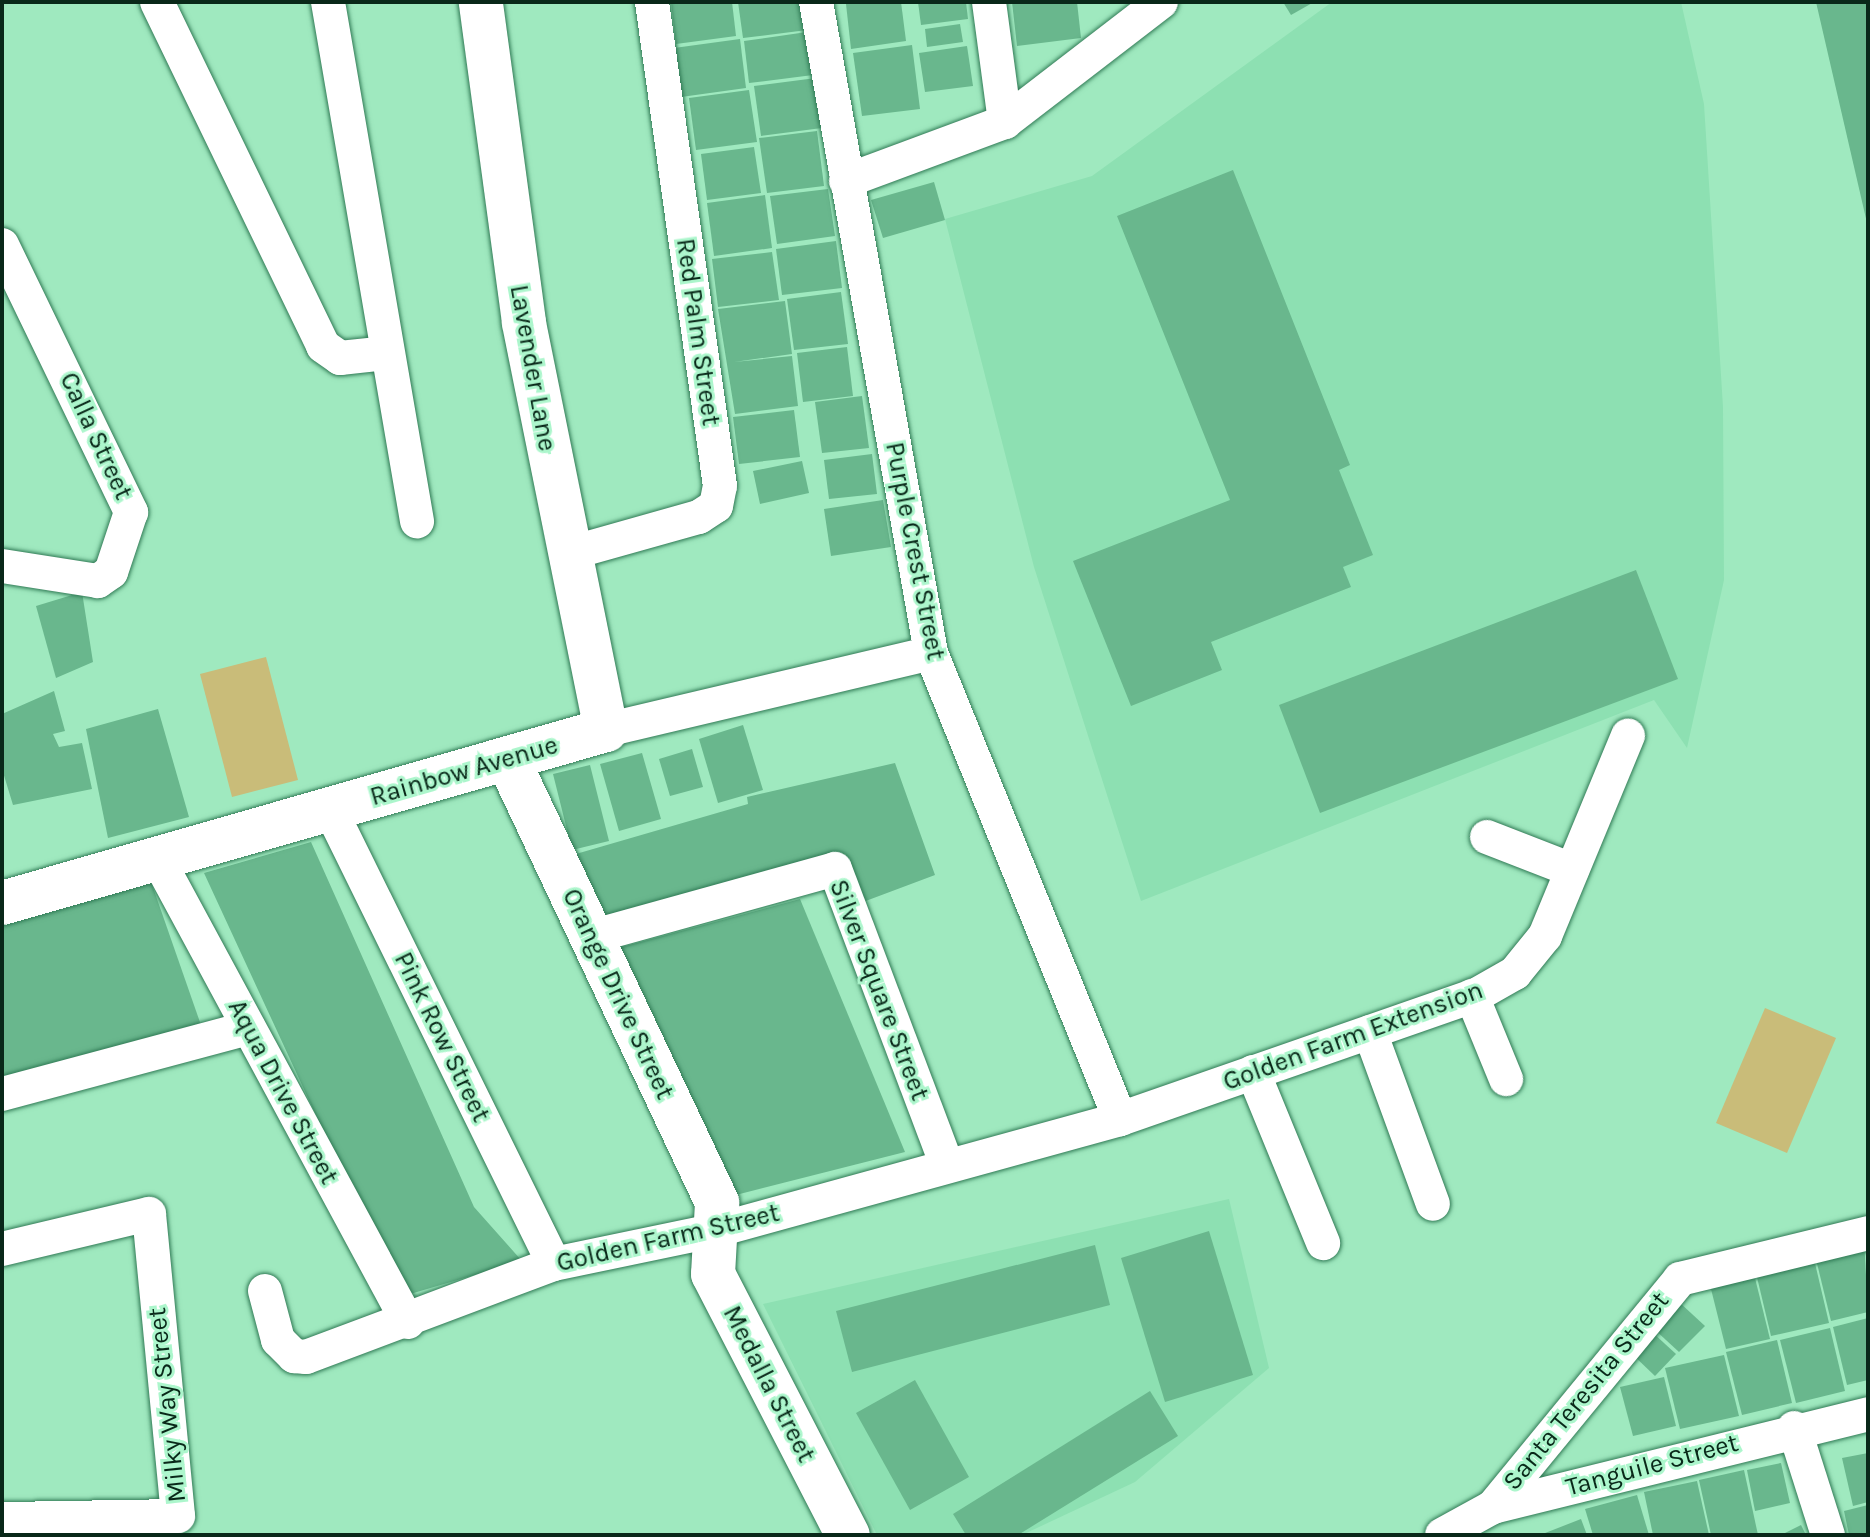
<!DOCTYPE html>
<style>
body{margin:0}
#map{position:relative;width:1870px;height:1537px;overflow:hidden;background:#9fe9bf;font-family:Karla,sans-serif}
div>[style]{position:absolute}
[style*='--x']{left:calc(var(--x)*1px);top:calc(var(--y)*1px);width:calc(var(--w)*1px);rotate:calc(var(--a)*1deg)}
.built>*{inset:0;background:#8de0b2}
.green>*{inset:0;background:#c9bc79}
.building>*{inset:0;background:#69b78d}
.roads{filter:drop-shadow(0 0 2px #307a55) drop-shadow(0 0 2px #307a55)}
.street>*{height:34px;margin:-17px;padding:0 17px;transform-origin:17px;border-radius:17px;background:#fff}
.secondary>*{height:44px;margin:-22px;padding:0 22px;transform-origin:22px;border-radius:22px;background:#fff}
span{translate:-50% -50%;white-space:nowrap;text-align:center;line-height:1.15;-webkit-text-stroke:6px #acf6cc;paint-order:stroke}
.street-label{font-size:26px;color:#092819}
.frame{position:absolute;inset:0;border:4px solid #092819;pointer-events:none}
</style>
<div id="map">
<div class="built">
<div style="clip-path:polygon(1332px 2px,1681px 2px,1704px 104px,1723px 407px,1724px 580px,1687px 748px,1654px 700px,1141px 901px,1034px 567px,945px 219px,1092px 176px)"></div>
<div style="clip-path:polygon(1229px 1199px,1269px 1368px,1135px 1482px,1022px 1535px,877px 1535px,763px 1304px)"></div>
</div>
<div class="green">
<div style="clip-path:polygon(266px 657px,298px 780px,232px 797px,200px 674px)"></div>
<div style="clip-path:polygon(1765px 1008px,1836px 1038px,1787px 1153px,1716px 1123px)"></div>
</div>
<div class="building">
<div style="clip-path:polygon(671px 2px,732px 2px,736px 36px,676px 44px)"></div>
<div style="clip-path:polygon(738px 2px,803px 2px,807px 30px,743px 38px)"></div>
<div style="clip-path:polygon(864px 2px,901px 2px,906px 41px,851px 49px,846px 4px)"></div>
<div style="clip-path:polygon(918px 2px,966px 2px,968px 19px,921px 25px)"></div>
<div style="clip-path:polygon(1012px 2px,1077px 2px,1081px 38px,1017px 46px)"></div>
<div style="clip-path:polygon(1283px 2px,1314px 2px,1291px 15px)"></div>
<div style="clip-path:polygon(1816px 2px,1868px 2px,1868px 223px,1867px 223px)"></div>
<div style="clip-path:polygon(960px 24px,963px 42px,927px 47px,925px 29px)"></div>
<div style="clip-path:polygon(807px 32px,813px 75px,749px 83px,744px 41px)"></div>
<div style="clip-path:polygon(740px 39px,746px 88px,681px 97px,674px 48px)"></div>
<div style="clip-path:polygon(912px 45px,920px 109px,862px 116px,853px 53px)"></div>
<div style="clip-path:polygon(967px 46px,973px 86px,925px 92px,919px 53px)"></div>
<div style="clip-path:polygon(816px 78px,822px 128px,761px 136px,754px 86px)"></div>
<div style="clip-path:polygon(749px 90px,757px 142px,696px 150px,689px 98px)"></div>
<div style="clip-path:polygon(817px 131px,824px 186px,767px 193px,759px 138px)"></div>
<div style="clip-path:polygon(754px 147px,761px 193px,707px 200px,701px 154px)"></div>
<div style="clip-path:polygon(1233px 170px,1350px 465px,1339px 470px,1373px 555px,1343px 567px,1351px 587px,1211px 642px,1222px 670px,1131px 706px,1073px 561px,1230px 500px,1117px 216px)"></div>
<div style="clip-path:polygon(934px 182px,945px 220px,883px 238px,871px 200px)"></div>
<div style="clip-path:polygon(828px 189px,835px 236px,777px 244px,770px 196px)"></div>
<div style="clip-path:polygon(765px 195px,772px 248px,714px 256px,707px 203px)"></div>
<div style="clip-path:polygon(836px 241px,842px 288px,782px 295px,776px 249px)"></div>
<div style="clip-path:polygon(772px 252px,779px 300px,718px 307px,712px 259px)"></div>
<div style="clip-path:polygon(841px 292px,848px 344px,794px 350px,787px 299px)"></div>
<div style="clip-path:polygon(785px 301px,792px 354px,734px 362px,792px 356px,798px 406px,735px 414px,718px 309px)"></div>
<div style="clip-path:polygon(847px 347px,853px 396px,803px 402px,797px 353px)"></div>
<div style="clip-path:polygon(862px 396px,869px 448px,822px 453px,815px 402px)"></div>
<div style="clip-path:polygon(794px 410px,800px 457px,739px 464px,733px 417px)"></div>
<div style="clip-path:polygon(872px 454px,877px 494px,829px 499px,824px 460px)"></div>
<div style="clip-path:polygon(802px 461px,809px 493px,760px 504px,753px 471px)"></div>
<div style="clip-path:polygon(883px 500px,891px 547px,831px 556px,824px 509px)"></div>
<div style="clip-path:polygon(1636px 570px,1678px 679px,1320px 813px,1279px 705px)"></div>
<div style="clip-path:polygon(82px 592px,93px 662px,56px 678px,36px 606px)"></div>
<div style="clip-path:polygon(54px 691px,65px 731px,53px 734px,59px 747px,82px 743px,92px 789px,13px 805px,2px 769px,2px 714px)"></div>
<div style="clip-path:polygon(158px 709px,189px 817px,108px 838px,86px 729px)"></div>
<div style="clip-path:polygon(743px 725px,763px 790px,718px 803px,699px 739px)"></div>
<div style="clip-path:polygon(692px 749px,703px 787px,670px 796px,659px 759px)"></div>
<div style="clip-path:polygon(642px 753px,661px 819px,619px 831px,600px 764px)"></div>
<div style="clip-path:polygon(895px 763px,935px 875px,863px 902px,856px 884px,603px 921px,569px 856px,748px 804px,747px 797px)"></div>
<div style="clip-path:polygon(590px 765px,609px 841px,572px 850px,553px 774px)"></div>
<div style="clip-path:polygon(311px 842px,474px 1207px,522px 1261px,400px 1297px,204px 873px)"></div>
<div style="clip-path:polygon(149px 876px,202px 1028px,2px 1082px,2px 918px)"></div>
<div style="clip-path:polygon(800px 899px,905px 1152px,728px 1197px,618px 948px)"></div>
<div style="clip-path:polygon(1209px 1231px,1253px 1375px,1165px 1402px,1121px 1258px)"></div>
<div style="clip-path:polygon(1864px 1239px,1868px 1312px,1831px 1321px,1814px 1251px)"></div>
<div style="clip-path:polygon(1095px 1245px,1110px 1305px,852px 1372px,836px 1311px)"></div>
<div style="clip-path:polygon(1814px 1259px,1829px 1323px,1771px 1336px,1756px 1273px)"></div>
<div style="clip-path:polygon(1754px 1274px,1770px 1339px,1726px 1349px,1710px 1285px)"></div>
<div style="clip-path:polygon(1679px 1302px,1705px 1326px,1679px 1352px,1654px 1329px)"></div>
<div style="clip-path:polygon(1868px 1318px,1868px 1380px,1847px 1385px,1833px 1327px)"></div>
<div style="clip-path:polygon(1830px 1328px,1845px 1391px,1796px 1403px,1780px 1340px)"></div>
<div style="clip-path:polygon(1652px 1332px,1676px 1354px,1655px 1376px,1632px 1354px)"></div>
<div style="clip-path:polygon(1777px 1340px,1792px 1403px,1742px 1415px,1726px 1352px)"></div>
<div style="clip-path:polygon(1724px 1355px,1739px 1416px,1680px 1429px,1665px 1368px)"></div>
<div style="clip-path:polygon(1664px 1377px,1676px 1426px,1633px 1436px,1620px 1387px)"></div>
<div style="clip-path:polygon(915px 1380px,969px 1477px,910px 1510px,856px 1413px)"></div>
<div style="clip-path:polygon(1150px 1391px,1178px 1436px,1018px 1535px,966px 1535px,953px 1514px)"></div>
<div style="clip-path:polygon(1868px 1453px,1868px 1502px,1853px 1506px,1842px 1458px)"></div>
<div style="clip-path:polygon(1781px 1463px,1790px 1503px,1755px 1511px,1747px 1470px)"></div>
<div style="clip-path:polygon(1744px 1470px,1758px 1535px,1711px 1535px,1699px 1480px)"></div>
<div style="clip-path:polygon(1697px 1481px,1709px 1535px,1653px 1535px,1644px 1492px)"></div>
<div style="clip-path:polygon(1637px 1495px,1649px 1535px,1593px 1535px,1585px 1509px)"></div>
<div style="clip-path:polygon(1868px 1505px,1868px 1535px,1849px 1535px,1844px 1511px)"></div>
<div style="clip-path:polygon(1581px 1519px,1587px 1535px,1540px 1535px)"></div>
<div style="clip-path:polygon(1801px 1525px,1806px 1535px,1781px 1535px)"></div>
</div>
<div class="roads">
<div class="street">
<div style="--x:157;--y:2;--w:382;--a:64.2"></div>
<div style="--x:323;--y:346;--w:21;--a:35"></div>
<div style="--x:340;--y:358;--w:46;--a:-6.2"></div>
<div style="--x:328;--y:2;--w:527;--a:80.27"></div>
<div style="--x:816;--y:2;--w:661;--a:79.98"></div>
<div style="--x:931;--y:653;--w:503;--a:67.92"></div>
<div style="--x:989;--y:2;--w:121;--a:82.4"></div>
<div style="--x:846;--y:181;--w:170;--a:-20.4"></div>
<div style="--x:1005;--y:122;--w:197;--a:-37.6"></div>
<div style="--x:2;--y:245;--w:297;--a:64.2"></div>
<div style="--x:131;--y:512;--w:63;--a:108.4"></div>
<div style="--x:111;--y:572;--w:16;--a:145"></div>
<div style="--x:98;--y:581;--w:97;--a:-171.1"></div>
<div style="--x:567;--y:554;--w:137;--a:-15.7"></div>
<div style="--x:699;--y:517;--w:20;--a:-33"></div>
<div style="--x:716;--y:506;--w:20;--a:-79"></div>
<div style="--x:720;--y:486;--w:489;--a:-98"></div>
<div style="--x:606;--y:730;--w:334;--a:-13.3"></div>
<div style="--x:330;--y:809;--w:507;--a:63.79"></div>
<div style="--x:1487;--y:837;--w:91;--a:21.2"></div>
<div style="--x:159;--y:861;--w:524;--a:61.63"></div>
<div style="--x:590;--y:937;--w:254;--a:-15.5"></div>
<div style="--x:835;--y:869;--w:316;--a:69.3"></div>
<div style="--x:1472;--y:996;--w:90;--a:67.7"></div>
<div style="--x:1370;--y:1032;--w:183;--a:69.9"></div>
<div style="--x:1253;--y:1072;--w:185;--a:67.7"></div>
<div style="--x:2;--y:1094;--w:255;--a:-15"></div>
<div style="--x:2;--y:1249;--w:151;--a:-13.4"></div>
<div style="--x:149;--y:1214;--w:303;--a:84.5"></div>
<div style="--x:178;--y:1516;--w:176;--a:179"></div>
<div style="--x:265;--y:1291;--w:51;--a:75.1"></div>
<div style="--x:278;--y:1340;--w:23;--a:45"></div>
<div style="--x:294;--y:1356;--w:12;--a:5"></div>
<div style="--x:306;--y:1357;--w:265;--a:-20.6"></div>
<div style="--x:554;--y:1264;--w:171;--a:-11.8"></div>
<div style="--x:721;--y:1229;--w:414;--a:-15.4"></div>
<div style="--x:1120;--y:1119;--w:379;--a:-19.2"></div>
<div style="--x:1478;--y:994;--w:43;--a:-29.6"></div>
<div style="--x:1515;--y:973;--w:48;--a:-51"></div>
<div style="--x:1545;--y:936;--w:217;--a:-67.5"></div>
<div style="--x:1794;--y:1428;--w:112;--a:72.4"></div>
<div style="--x:1493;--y:1507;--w:295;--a:-50.6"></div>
<div style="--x:1680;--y:1279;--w:194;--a:-13.7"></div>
<div style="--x:1442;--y:1535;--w:58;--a:-28.8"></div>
<div style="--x:1493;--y:1507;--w:386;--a:-13.9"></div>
</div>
<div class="secondary">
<div style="--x:508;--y:760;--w:490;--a:64.7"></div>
<div style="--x:717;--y:1203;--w:71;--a:93.2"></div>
<div style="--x:713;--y:1274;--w:294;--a:62.7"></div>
<div style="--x:2;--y:903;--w:628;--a:-15.98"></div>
<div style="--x:606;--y:730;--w:416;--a:-101.4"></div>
<div style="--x:524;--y:322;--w:323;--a:-97.7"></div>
</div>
</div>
<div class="street-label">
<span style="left:698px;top:332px;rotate:82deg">Red Palm Street</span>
<span style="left:533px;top:368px;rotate:80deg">Lavender Lane</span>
<span style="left:96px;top:436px;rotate:65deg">Calla Street</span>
<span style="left:915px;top:551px;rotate:79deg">Purple Crest Street</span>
<span style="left:464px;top:771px;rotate:-16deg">Rainbow Avenue</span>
<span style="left:879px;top:990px;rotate:69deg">Silver Square Street</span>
<span style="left:618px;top:994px;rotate:65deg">Orange Drive Street</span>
<span style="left:1353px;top:1036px;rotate:-20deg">Golden Farm Extension</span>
<span style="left:442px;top:1037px;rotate:64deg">Pink Row Street</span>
<span style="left:283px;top:1092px;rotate:62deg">Aqua Drive Street</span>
<span style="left:668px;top:1238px;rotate:-13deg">Golden Farm Street</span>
<span style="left:769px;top:1384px;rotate:63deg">Medalla Street</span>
<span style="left:1586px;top:1391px;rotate:-51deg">Santa Teresita Street</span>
<span style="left:167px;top:1405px;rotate:-96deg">Milky Way Street</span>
<span style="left:1652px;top:1465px;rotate:-15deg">Tanguile Street</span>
</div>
<div class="frame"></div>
</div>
